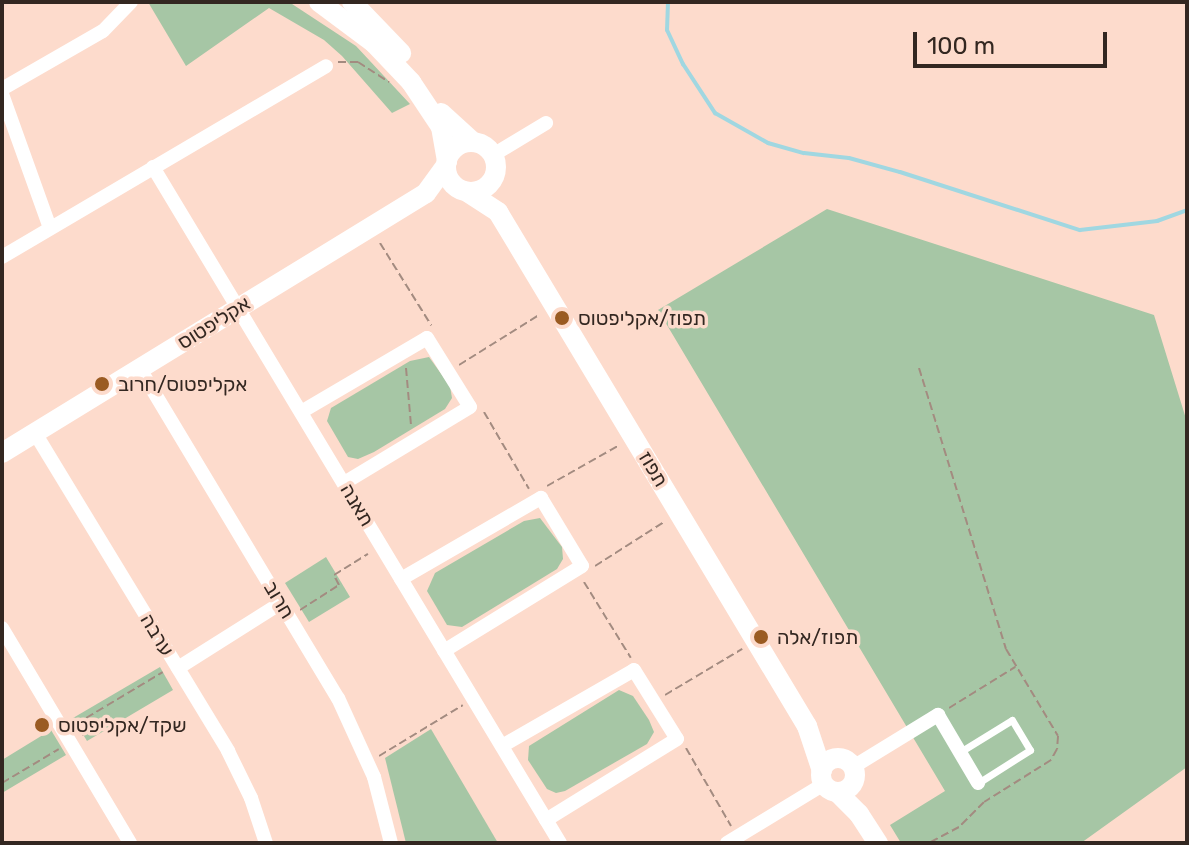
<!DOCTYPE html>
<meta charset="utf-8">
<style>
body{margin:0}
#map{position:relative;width:1189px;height:845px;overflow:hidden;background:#fddbcc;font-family:Rubik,"Noto Sans Hebrew",sans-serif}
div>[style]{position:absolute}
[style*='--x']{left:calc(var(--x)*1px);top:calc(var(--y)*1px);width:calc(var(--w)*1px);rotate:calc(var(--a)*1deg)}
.green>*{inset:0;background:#a6c6a5}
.stream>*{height:4px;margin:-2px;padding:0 2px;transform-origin:2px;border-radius:2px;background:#a0d7e1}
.path>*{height:2px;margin-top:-1px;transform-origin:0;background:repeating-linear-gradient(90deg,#a38b80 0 8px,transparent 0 12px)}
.lane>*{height:7px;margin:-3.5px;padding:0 3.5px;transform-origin:3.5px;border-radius:3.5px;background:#fff}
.street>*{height:14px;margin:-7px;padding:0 7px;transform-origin:7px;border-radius:7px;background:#fff}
.secondary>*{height:20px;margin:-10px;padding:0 10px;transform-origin:10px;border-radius:10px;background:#fff}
.secondary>.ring{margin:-10px;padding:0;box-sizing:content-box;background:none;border:20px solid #fff;border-radius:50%}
.dots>*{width:22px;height:22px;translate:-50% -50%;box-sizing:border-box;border:4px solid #fddbcc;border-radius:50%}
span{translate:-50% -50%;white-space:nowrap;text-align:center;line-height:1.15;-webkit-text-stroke:7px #fddbcc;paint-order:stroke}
.poi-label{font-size:20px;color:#332721}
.left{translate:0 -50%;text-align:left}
.street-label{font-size:20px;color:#332721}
.frame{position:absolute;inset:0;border:4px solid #332721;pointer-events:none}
.scale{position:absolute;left:913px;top:32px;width:194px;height:36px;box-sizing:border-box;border:4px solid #332721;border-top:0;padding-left:10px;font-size:24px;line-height:28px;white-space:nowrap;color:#332721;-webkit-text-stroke:6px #fddbcc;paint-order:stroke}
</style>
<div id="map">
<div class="green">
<div style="clip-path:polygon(148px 2px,289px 2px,356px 46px,410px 104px,392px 113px,342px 56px,324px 40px,269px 8px,186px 66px)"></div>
<div style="clip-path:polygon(827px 209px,1154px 315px,1187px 422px,1187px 767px,1081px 843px,901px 843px,890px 825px,945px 791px,658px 310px)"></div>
<div style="clip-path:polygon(429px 357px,450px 386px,452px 398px,445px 409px,374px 452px,358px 459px,348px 457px,327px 421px,331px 408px,410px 361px)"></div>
<div style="clip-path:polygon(540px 518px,562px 547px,563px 559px,557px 569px,462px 627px,447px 625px,427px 591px,435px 573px,524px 521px)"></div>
<div style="clip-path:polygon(326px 557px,350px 597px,309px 622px,285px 583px)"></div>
<div style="clip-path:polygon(160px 667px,173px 690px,87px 741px,73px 718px)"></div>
<div style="clip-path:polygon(619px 690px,633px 696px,649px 720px,654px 732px,647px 744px,565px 791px,556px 793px,547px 789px,528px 760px,529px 746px)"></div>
<div style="clip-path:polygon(431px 729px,498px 843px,406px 843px,385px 758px)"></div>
<div style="clip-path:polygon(51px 730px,66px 755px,2px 793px,2px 760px)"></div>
</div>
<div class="stream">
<div style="--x:668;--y:2;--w:28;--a:92"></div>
<div style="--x:667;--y:30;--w:38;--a:65"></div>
<div style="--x:683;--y:64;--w:59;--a:56.9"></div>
<div style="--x:715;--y:113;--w:61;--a:29.5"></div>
<div style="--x:768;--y:143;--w:37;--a:16"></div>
<div style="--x:804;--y:153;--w:45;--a:6.3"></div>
<div style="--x:849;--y:158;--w:53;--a:15.4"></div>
<div style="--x:900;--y:172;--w:189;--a:17.9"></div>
<div style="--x:1080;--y:230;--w:78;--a:-6.7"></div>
<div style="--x:1157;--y:221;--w:32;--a:-20"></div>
</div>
<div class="path">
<div style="--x:338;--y:62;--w:20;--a:0"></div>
<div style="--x:358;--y:62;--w:37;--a:33"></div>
<div style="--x:380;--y:243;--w:97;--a:58.1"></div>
<div style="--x:459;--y:365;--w:94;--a:-32"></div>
<div style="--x:406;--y:368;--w:57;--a:85"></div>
<div style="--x:919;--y:368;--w:294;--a:72.8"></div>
<div style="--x:1006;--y:649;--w:101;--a:59.1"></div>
<div style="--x:1058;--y:736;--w:13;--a:94"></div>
<div style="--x:1057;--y:749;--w:13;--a:119"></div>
<div style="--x:1051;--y:760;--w:79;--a:147.9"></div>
<div style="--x:984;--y:802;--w:35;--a:135"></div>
<div style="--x:959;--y:827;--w:34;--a:152"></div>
<div style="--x:484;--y:412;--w:89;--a:59.7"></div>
<div style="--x:547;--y:486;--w:81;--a:-29.4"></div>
<div style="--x:595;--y:566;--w:82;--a:-32.5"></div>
<div style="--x:584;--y:582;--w:89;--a:58.3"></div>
<div style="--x:300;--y:610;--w:46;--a:-32.7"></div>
<div style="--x:339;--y:585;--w:11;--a:-117"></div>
<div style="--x:334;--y:575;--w:40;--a:-32"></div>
<div style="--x:665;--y:695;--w:90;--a:-30.9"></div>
<div style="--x:949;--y:708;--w:78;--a:-31.8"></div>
<div style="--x:76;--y:724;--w:101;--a:-30.9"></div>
<div style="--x:82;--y:735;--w:15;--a:-28"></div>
<div style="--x:95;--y:728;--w:11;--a:-124"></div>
<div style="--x:686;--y:748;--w:90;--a:60"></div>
<div style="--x:379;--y:756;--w:98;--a:-31.3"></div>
<div style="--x:2;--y:783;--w:66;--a:-30.8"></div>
</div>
<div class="lane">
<div style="--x:960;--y:752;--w:61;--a:-31.6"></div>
<div style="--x:1012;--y:720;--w:35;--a:59"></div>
<div style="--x:1030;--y:750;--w:62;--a:147.6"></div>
</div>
<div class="street">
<div style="--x:2;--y:89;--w:116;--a:-29.9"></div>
<div style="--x:103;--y:31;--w:40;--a:-46"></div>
<div style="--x:2;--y:94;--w:142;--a:70.3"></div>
<div style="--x:493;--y:155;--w:62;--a:-31.1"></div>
<div style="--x:153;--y:167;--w:789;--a:58.95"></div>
<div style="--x:2;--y:257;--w:376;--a:-30.5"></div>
<div style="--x:140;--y:369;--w:384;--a:59"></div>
<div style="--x:338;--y:698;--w:87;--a:65.5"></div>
<div style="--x:374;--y:777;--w:68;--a:75.6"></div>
<div style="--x:301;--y:412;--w:146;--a:-30.4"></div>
<div style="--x:427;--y:338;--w:81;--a:58.1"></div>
<div style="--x:470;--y:407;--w:147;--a:148.9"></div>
<div style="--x:35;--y:433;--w:372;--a:58.7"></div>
<div style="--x:228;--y:751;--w:52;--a:63.9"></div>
<div style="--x:251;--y:798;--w:47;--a:71.6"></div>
<div style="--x:401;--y:579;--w:162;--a:-30.1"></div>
<div style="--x:541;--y:498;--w:79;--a:58.9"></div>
<div style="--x:582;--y:566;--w:162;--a:148.4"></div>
<div style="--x:2;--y:628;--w:250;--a:59.2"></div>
<div style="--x:178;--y:668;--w:122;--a:-32.3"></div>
<div style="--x:502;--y:746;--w:152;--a:-29.9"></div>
<div style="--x:634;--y:670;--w:81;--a:58.1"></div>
<div style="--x:677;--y:739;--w:154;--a:148.3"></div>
<div style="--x:853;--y:767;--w:100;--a:-31.5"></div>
<div style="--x:938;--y:715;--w:79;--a:59.5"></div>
<div style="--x:727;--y:843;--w:114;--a:-31.3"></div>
</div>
<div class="secondary">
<div style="--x:319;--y:2;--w:69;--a:36.7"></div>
<div style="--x:374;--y:43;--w:54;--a:46.5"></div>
<div style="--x:411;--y:82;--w:54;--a:56.3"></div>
<div style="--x:441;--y:127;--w:35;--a:80"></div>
<div style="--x:352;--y:2;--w:71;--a:46.1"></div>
<div style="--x:441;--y:113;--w:43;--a:42.2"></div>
<div class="ring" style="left:446px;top:142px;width:30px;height:30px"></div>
<div style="--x:469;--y:193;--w:35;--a:33"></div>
<div style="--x:498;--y:212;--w:600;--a:58.99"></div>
<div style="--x:807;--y:726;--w:47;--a:71.6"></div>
<div style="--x:2;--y:453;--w:497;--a:-31.5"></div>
<div style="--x:426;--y:193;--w:34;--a:-54"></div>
<div class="ring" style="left:821px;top:758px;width:14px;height:14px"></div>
<div style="--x:837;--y:792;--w:31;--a:45"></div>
<div style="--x:859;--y:814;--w:35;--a:57"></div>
</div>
<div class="dots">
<div style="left:562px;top:318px;background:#9a5b22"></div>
<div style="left:102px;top:384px;background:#9a5b22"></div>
<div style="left:761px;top:637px;background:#9a5b22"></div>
<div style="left:42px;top:725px;background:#9a5b22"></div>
</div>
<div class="poi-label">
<span class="left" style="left:578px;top:318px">תפוז/אקליפטוס</span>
<span class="left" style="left:118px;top:384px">אקליפטוס/חרוב</span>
<span class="left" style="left:777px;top:637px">תפוז/אלה</span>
<span class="left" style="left:58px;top:725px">שקד/אקליפטוס</span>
</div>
<div class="street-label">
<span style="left:214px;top:323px;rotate:-32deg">אקליפטוס</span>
<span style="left:653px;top:469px;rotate:59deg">תפוז</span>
<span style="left:357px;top:505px;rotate:59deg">תאנה</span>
<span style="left:279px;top:600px;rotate:59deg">חרוב</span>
<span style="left:157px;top:635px;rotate:59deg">ערבה</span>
</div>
<div class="frame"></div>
<div class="scale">100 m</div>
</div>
